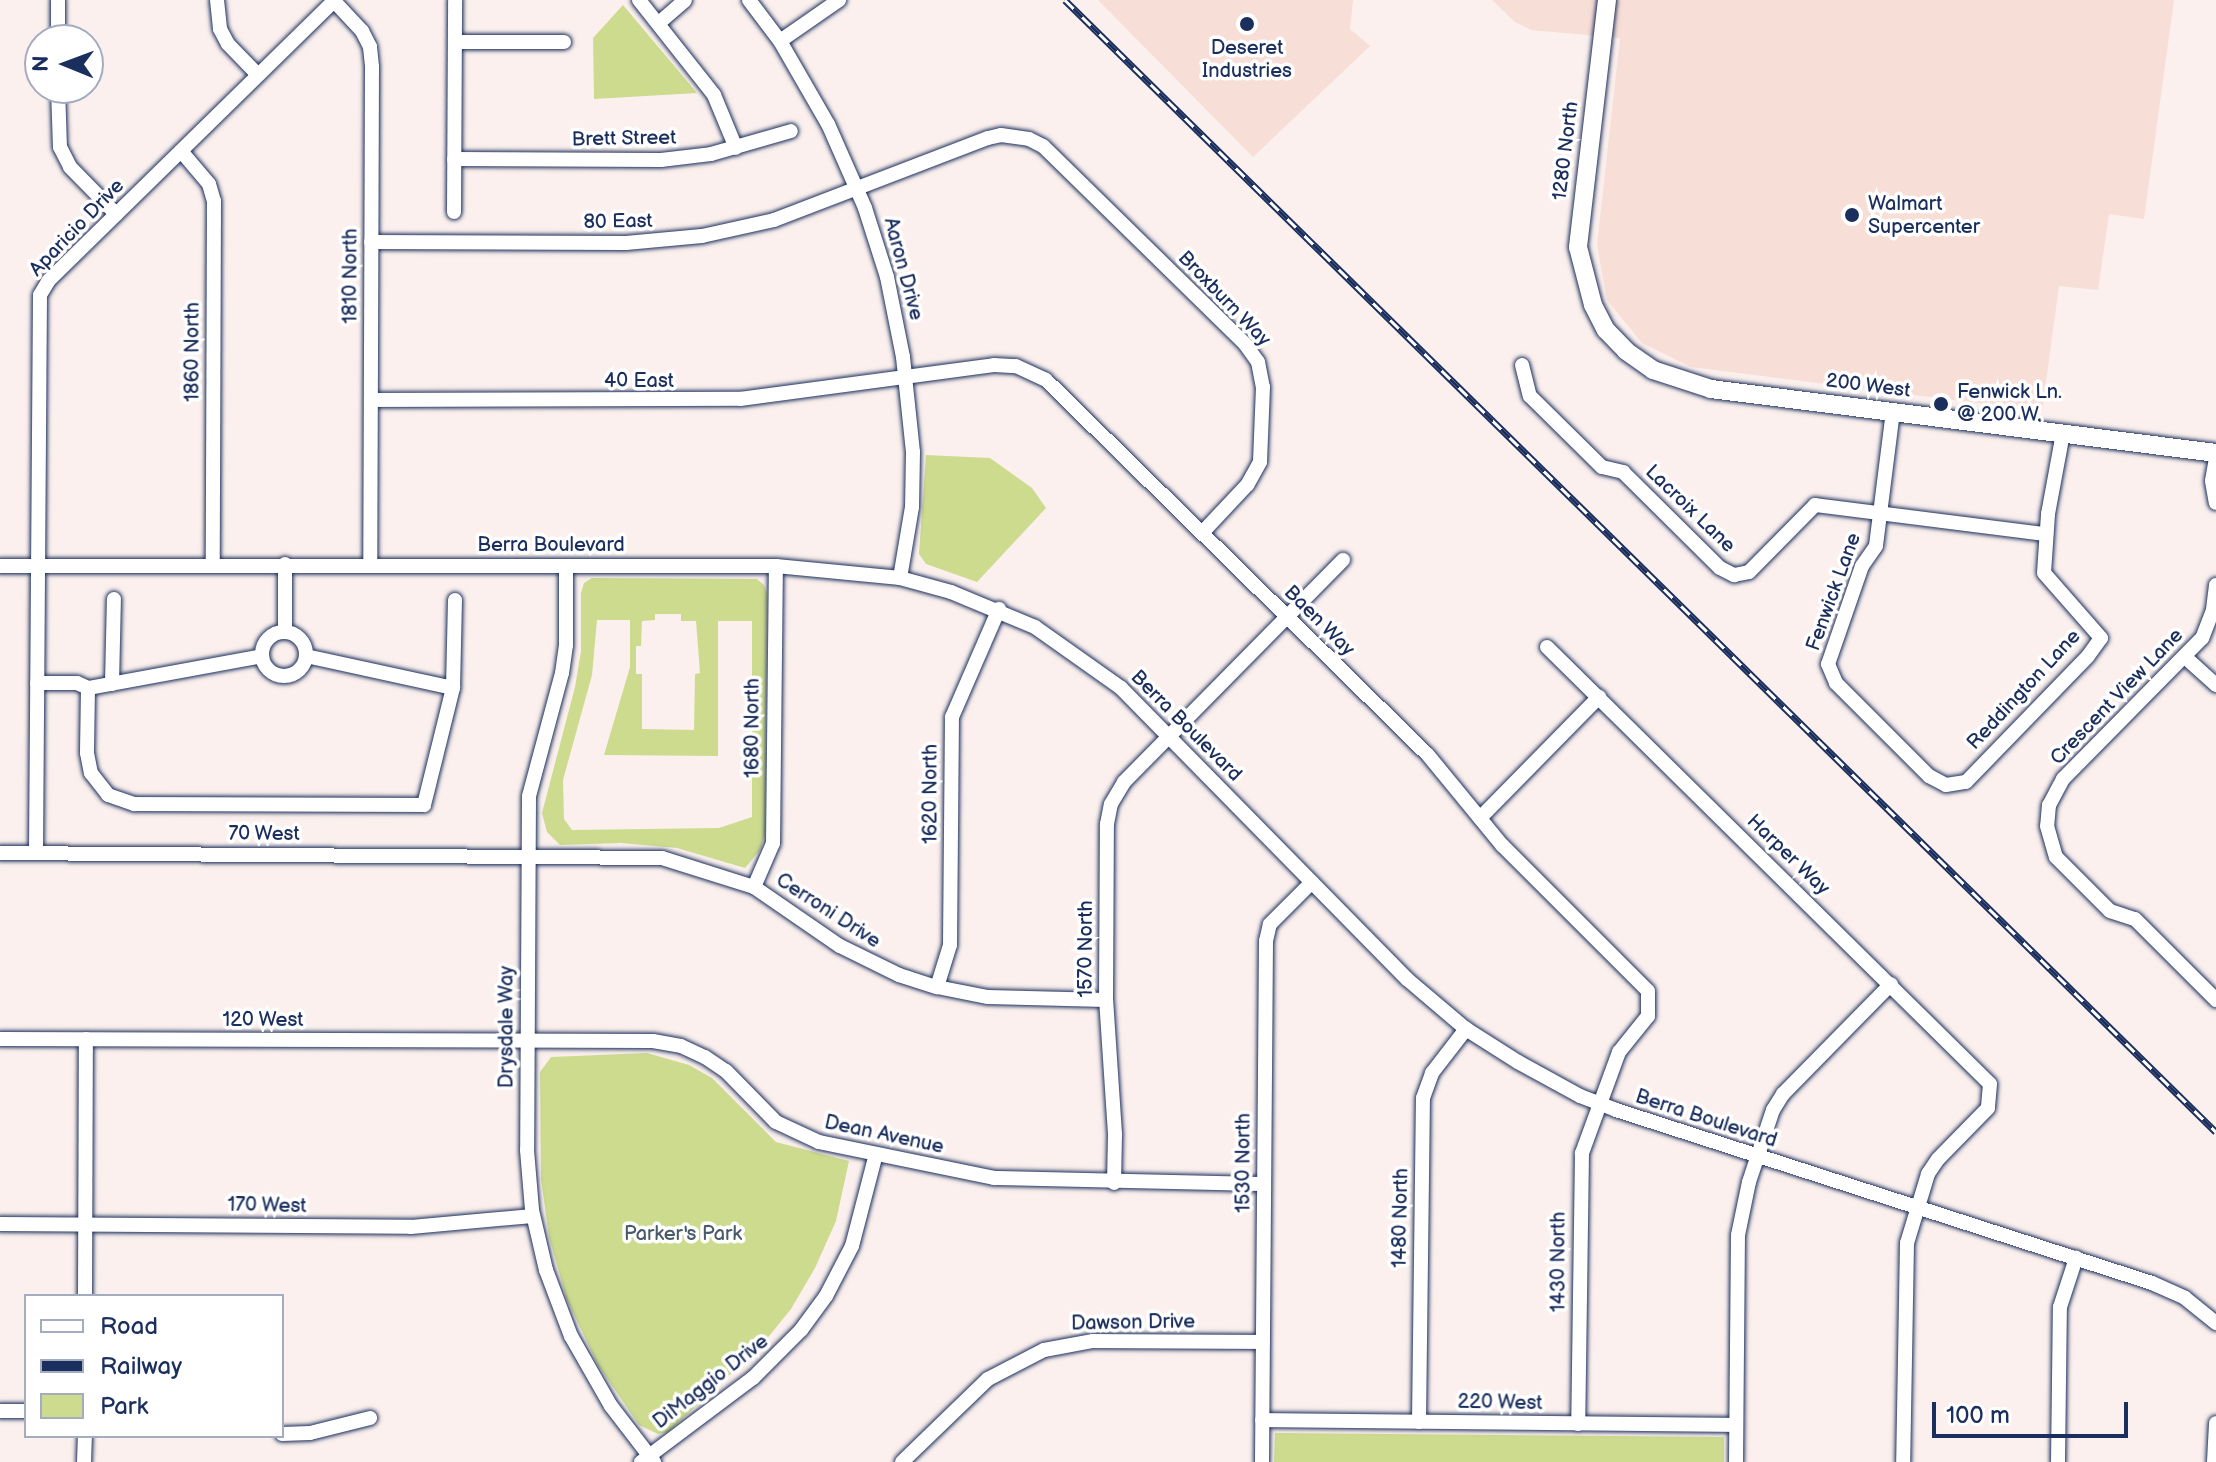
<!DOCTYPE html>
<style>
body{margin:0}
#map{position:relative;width:2216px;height:1462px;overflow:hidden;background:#fbf0ed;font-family:"Balsamiq Sans",sans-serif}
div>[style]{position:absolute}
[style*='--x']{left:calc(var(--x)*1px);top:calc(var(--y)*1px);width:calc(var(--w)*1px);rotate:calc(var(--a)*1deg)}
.built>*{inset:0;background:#f7ded7}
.green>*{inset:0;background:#cddb8f}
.roads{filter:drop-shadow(0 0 2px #1b2f5e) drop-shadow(0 0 2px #1b2f5e)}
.street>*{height:14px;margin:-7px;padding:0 7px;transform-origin:7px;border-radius:7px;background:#fff}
.street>.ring{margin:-7px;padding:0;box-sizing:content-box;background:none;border:14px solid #fff;border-radius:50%}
.secondary>*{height:18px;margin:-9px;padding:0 9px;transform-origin:9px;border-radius:9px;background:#fff}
.rail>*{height:7px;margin-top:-3.5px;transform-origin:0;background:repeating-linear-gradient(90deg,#fff 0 12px,#1b2f5e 0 24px);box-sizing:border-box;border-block:2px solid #1b2f5e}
.dots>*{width:22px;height:22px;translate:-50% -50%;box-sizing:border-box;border:4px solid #fff;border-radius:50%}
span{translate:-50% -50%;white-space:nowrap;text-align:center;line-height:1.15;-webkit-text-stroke:7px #fff;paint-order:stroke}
.poi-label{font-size:20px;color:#1b2f5e}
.left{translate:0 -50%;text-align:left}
.street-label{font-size:20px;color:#1b2f5e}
.park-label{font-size:20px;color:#485a6a}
.legend{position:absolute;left:24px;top:1294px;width:260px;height:144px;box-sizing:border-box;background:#fff;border:2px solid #a4acbf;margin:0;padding:10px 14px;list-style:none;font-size:24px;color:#1b2f5e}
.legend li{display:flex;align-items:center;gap:16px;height:40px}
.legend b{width:40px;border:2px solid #a4acbf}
.north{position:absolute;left:24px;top:24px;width:80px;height:80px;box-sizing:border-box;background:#fff;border:2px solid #a4acbf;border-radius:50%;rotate:271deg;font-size:22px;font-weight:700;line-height:32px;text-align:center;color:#1b2f5e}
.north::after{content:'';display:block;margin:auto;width:28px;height:36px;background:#1b2f5e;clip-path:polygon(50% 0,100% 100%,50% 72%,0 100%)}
.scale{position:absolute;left:1932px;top:1402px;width:196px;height:36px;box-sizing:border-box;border:4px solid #1b2f5e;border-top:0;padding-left:10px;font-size:24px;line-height:28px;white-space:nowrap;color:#1b2f5e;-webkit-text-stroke:6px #fff;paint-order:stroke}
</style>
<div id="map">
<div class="built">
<div style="clip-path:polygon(1098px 0,1353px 0,1350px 29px,1370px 46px,1253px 157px)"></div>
<div style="clip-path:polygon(1492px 0,2174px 0,2144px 219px,2109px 214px,2098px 290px,2059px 286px,2042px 411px,1691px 367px,1642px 343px,1607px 300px,1597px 245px,1620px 38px,1531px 30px,1515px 22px)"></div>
</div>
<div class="green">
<div style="clip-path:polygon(623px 5px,697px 93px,594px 99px,593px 38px)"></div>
<div style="clip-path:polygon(926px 455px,990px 458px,1032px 488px,1046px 508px,977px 582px,926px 564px,919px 554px)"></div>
<div style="clip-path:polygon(evenodd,592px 578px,757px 579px,764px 585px,767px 593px,765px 835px,760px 850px,745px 868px,677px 848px,621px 843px,560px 845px,547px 832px,542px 813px,575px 687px,581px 651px,581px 593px,584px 583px,592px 578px,655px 614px,681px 614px,681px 621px,696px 621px,700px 673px,695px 674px,694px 730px,642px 729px,642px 674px,636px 674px,636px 646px,641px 646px,642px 621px,655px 620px,655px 614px,592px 578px,597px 620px,630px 620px,630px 667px,604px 755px,718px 756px,718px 621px,752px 621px,752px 817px,719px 828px,572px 830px,564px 819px,563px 780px,592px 675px,597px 620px)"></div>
<div style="clip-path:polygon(647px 1053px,689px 1065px,712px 1078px,776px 1142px,849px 1161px,836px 1221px,815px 1268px,791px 1309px,761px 1346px,668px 1432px,658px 1434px,639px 1425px,598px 1365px,567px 1300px,549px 1237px,541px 1179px,540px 1072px,551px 1057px)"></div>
<div style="clip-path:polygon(1275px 1433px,1724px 1437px,1724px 1462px,1274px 1462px)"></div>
</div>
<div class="roads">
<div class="street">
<div style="--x:217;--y:0;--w:29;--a:84"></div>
<div style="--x:220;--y:29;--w:17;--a:62"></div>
<div style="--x:228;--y:44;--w:43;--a:45.9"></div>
<div style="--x:639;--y:0;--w:121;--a:51.7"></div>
<div style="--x:714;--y:95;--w:57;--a:67.5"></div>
<div style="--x:749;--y:0;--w:51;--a:52.9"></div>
<div style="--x:780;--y:41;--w:96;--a:60"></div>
<div style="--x:828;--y:124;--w:92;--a:66.2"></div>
<div style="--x:865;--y:208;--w:72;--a:72.3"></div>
<div style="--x:887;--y:277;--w:82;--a:78.7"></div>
<div style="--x:903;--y:357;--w:96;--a:84"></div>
<div style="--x:913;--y:452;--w:55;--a:91"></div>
<div style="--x:912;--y:507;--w:72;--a:99.6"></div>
<div style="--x:334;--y:1;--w:41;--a:47"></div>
<div style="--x:362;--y:31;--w:18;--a:63"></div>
<div style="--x:370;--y:47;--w:20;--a:84"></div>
<div style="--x:372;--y:67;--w:497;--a:90.2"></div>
<div style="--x:660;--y:22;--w:33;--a:-41"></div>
<div style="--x:58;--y:40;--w:40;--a:-90"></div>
<div style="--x:780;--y:41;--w:72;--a:-34.8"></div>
<div style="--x:455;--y:42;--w:109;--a:0"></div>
<div style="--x:58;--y:88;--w:59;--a:88.1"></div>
<div style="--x:60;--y:147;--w:22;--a:63"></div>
<div style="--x:70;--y:167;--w:66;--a:45.6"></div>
<div style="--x:181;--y:151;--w:43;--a:49.7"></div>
<div style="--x:209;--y:184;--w:18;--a:74"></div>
<div style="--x:214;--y:201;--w:363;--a:90.2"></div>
<div style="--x:454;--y:159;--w:207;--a:0.3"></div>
<div style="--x:661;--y:160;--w:50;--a:-6.8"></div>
<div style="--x:711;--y:154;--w:83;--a:-16"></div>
<div style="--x:454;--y:212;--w:212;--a:-89.7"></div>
<div style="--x:371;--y:242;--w:255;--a:0.2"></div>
<div style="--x:626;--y:243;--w:76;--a:-5.3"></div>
<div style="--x:702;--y:236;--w:74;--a:-12.5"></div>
<div style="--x:774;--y:220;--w:229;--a:-21"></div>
<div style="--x:988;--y:138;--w:13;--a:-13"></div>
<div style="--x:1001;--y:135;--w:28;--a:8"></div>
<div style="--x:1029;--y:139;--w:16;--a:27"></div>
<div style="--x:1043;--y:146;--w:283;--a:44.4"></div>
<div style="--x:1245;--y:344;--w:22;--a:54"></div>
<div style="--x:1258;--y:362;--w:25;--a:79"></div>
<div style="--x:1263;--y:387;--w:75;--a:92.3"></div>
<div style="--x:1260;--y:462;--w:26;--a:119"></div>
<div style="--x:1247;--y:485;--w:66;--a:133.2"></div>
<div style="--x:1522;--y:365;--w:32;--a:76"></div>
<div style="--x:1530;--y:396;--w:101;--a:44.6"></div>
<div style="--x:1602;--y:467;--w:22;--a:13"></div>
<div style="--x:1623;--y:472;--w:136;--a:44.7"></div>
<div style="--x:1720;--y:568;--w:16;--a:27"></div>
<div style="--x:1734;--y:575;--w:15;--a:-11"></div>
<div style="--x:1749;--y:572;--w:94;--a:-45.4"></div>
<div style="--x:1815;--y:505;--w:233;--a:7.2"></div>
<div style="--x:371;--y:400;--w:369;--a:-0.2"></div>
<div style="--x:740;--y:399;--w:256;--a:-7.6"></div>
<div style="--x:994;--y:365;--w:22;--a:3"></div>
<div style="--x:1016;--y:366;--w:33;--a:25"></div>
<div style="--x:1046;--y:380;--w:535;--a:44.47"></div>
<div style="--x:1428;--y:755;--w:117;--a:50.6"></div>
<div style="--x:1502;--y:845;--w:206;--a:45"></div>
<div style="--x:1648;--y:991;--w:25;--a:90"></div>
<div style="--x:1648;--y:1016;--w:46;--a:128.9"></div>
<div style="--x:1619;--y:1052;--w:108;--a:110.1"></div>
<div style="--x:1582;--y:1153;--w:271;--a:90.8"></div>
<div style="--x:1893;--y:411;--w:136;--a:97.2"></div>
<div style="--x:1876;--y:546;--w:24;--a:125"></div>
<div style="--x:1862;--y:566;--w:104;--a:109.1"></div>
<div style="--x:1828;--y:664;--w:21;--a:67"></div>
<div style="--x:1836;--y:683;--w:132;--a:45"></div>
<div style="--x:1929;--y:776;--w:19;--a:28"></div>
<div style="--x:1946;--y:785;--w:20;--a:-9"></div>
<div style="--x:1966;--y:782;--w:175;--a:-45.9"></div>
<div style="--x:2088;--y:656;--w:22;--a:-54"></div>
<div style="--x:2101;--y:638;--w:86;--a:-131.2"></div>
<div style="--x:2044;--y:573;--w:59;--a:-86.1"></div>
<div style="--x:2048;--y:514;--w:82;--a:-79.5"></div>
<div style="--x:2216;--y:458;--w:23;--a:100"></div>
<div style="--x:2212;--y:481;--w:22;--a:80"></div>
<div style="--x:0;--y:566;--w:776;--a:0"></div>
<div style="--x:776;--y:566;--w:125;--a:5.5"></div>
<div style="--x:900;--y:578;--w:53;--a:15.4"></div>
<div style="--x:951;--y:592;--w:91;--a:22.6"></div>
<div style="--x:1035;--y:627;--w:105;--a:35.3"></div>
<div style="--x:1121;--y:688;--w:408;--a:45.5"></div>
<div style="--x:1407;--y:979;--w:77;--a:40.3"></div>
<div style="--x:1466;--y:1029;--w:62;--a:32.4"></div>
<div style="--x:1518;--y:1062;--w:71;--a:28.7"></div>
<div style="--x:1580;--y:1096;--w:39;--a:21"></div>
<div style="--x:1616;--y:1110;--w:563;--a:17.89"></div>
<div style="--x:2152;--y:1283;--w:36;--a:24"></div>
<div style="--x:2185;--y:1298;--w:40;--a:39"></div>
<div style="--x:566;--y:566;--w:79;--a:90"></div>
<div style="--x:566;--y:645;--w:28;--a:98"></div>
<div style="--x:562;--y:673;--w:127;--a:105"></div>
<div style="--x:529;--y:796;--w:354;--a:90.3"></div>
<div style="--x:527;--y:1150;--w:60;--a:85.2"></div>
<div style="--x:532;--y:1210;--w:62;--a:76.9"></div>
<div style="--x:546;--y:1270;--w:71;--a:69.3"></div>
<div style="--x:571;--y:1336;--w:81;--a:60.3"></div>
<div style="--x:611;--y:1406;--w:71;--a:52.5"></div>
<div style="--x:2216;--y:585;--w:25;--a:97"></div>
<div style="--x:2213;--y:610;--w:30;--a:111"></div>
<div style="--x:2202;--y:638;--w:198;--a:134.6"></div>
<div style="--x:2063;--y:779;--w:30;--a:118"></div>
<div style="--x:2049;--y:805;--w:21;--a:95"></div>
<div style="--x:2047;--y:826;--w:32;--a:74"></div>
<div style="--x:2056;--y:857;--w:76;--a:45"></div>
<div style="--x:2110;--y:911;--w:26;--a:18"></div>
<div style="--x:2135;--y:919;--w:115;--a:45"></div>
<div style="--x:285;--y:631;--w:67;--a:-90"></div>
<div class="ring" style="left:262px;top:632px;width:30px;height:30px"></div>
<div style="--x:1547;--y:647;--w:622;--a:44.61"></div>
<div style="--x:1990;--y:1084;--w:24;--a:95"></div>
<div style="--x:1988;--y:1108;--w:71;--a:134.4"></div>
<div style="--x:1938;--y:1159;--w:18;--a:124"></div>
<div style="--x:1928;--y:1174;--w:72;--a:106.9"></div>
<div style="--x:1907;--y:1243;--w:219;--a:91"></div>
<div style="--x:306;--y:656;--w:150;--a:12.3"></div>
<div style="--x:453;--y:688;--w:88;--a:-88.7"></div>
<div style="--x:2185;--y:657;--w:42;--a:42.1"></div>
<div style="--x:37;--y:683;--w:40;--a:0"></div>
<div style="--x:77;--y:683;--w:12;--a:24"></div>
<div style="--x:88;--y:688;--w:65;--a:90.9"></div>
<div style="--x:87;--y:753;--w:20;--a:79"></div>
<div style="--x:91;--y:773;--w:28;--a:52"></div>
<div style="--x:108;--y:795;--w:28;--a:19"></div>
<div style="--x:134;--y:804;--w:290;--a:0.2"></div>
<div style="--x:424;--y:805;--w:121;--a:-76.1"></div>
<div style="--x:112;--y:684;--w:85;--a:-88.7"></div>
<div style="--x:88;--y:688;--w:177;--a:-10.4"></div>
<div style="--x:1480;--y:818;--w:170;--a:-45.5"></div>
<div style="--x:0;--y:853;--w:662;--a:0.43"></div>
<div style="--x:662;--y:858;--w:96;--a:17.5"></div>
<div style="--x:754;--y:887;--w:104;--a:34.5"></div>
<div style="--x:840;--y:946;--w:66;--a:26.2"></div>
<div style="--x:899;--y:975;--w:40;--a:18"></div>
<div style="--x:937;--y:987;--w:52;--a:11.1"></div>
<div style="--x:988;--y:997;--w:118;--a:1.5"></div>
<div style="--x:36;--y:853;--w:558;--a:-89.59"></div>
<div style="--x:40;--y:295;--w:17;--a:-59"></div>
<div style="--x:49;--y:280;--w:400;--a:-44.4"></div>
<div style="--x:754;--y:887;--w:48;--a:-66.6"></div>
<div style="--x:773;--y:843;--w:277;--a:-89.4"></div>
<div style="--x:937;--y:987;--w:44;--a:-72.8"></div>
<div style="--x:950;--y:945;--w:228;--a:-89.5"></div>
<div style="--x:952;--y:717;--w:118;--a:-66.5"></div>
<div style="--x:0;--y:1039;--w:653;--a:0.18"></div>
<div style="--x:653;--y:1041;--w:28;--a:10"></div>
<div style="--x:681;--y:1046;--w:26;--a:25"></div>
<div style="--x:705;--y:1057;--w:25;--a:34"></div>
<div style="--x:726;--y:1071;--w:71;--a:45.6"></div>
<div style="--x:776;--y:1122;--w:47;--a:24.9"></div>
<div style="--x:819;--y:1142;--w:179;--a:11.6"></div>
<div style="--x:994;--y:1178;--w:270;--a:1.3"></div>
<div style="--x:1114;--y:1183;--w:49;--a:-88.8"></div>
<div style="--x:1115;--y:1134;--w:134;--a:-93.8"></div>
<div style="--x:1106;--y:1000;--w:176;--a:-89.7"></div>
<div style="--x:1107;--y:824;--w:20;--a:-79"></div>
<div style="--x:1111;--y:804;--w:26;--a:-59"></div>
<div style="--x:1124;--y:782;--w:312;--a:-45.4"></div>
<div style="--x:0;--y:1224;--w:411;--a:0.4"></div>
<div style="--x:411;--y:1227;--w:122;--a:-5.2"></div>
<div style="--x:85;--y:1296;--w:257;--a:-89.8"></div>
<div style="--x:0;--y:1411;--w:26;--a:0"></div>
<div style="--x:1262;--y:1420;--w:474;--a:0.6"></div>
<div style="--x:1419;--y:1422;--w:324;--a:-89.3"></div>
<div style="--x:1423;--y:1098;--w:27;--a:-70"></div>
<div style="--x:1432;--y:1073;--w:56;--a:-52.3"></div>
<div style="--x:282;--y:1434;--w:28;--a:-2"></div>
<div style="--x:310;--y:1433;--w:62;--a:-14"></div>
<div style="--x:84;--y:1462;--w:26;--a:-88"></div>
<div style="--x:641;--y:1462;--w:140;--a:-36.9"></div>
<div style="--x:753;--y:1378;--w:68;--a:-45"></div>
<div style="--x:801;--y:1330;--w:42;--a:-53.7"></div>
<div style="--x:826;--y:1296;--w:56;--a:-62.5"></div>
<div style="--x:852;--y:1246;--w:95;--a:-75.4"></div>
<div style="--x:902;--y:1462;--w:120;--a:-44"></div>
<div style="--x:988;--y:1379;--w:63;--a:-27.4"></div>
<div style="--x:1044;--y:1350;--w:50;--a:-10.4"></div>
<div style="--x:1093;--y:1341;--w:170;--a:0.3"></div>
<div style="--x:1262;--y:1462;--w:521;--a:-89.56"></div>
<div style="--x:1266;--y:941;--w:17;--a:-77"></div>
<div style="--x:1270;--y:924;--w:59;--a:-45"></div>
<div style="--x:1736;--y:1462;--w:227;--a:-89.5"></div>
<div style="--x:1738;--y:1235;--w:54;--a:-78.3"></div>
<div style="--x:1749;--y:1182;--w:76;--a:-71.6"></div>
<div style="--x:1773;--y:1110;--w:19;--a:-58"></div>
<div style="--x:1783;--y:1094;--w:154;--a:-45.5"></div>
<div style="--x:2058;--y:1462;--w:155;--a:-89.3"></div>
<div style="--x:2060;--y:1307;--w:52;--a:-71.9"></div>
<div style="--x:2214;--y:1462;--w:39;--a:-87"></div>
</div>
<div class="secondary">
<div style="--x:1607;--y:0;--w:249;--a:96.7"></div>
<div style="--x:1578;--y:247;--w:60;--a:75.5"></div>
<div style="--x:1593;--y:305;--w:28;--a:63"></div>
<div style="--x:1606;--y:330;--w:29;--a:46"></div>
<div style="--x:1626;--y:351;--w:33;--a:35"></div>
<div style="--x:1653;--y:370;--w:61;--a:18.1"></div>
<div style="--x:1711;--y:389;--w:509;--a:7.22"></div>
</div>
</div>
<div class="rail">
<div style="--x:1065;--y:0;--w:1614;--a:44.52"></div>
</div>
<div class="dots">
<div style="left:1247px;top:24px;background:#1b2f5e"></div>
<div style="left:1852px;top:215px;background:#1b2f5e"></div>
<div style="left:1941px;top:404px;background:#1b2f5e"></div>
</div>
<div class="poi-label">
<span style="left:1247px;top:60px">Deseret<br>Industries</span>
<span class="left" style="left:1868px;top:216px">Walmart<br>Supercenter</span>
<span class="left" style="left:1957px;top:404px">Fenwick Ln.<br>@ 200 W.</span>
</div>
<div class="street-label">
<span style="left:624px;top:139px;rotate:-1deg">Brett Street</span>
<span style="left:1566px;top:151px;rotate:-83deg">1280 North</span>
<span style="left:618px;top:222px;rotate:-1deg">80 East</span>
<span style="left:77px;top:228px;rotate:-46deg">Aparicio Drive</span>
<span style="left:903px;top:269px;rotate:75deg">Aaron Drive</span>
<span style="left:351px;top:276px;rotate:-90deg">1810 North</span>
<span style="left:1224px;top:299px;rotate:46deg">Broxburn Way</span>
<span style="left:193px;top:352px;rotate:-90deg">1860 North</span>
<span style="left:639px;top:381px">40 East</span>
<span style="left:1868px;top:386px;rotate:7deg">200 West</span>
<span style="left:1690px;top:509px;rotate:44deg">Lacroix Lane</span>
<span style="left:551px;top:545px">Berra Boulevard</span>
<span style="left:1834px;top:592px;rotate:-70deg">Fenwick Lane</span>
<span style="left:1319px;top:621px;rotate:45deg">Baen Way</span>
<span style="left:2024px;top:690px;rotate:-47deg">Reddington Lane</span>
<span style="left:2117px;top:697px;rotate:-46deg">Crescent View Lane</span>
<span style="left:1186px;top:726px;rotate:45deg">Berra Boulevard</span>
<span style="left:753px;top:728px;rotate:-90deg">1680 North</span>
<span style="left:931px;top:794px;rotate:-90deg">1620 North</span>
<span style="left:264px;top:834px">70 West</span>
<span style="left:1788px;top:855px;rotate:44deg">Harper Way</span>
<span style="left:828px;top:911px;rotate:33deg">Cerroni Drive</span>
<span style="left:1086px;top:949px;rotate:-90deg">1570 North</span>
<span style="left:263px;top:1020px">120 West</span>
<span style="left:507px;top:1027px;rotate:-90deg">Drysdale Way</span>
<span style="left:1706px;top:1119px;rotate:18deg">Berra Boulevard</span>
<span style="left:884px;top:1135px;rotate:12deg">Dean Avenue</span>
<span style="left:1244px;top:1163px;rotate:-90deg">1530 North</span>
<span style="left:267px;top:1206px;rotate:1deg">170 West</span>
<span style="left:1401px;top:1218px;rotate:-89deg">1480 North</span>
<span style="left:1559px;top:1262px;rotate:-90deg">1430 North</span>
<span style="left:1133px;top:1323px;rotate:-1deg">Dawson Drive</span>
<span style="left:711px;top:1382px;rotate:-38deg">DiMaggio Drive</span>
<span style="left:1500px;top:1403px;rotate:1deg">220 West</span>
</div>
<div class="park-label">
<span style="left:683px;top:1234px">Parker's Park</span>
</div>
<ul class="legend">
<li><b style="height:10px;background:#fff"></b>Road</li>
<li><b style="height:10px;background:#1b2f5e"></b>Railway</li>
<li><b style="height:22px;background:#cddb8f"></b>Park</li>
</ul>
<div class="north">N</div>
<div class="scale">100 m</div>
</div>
